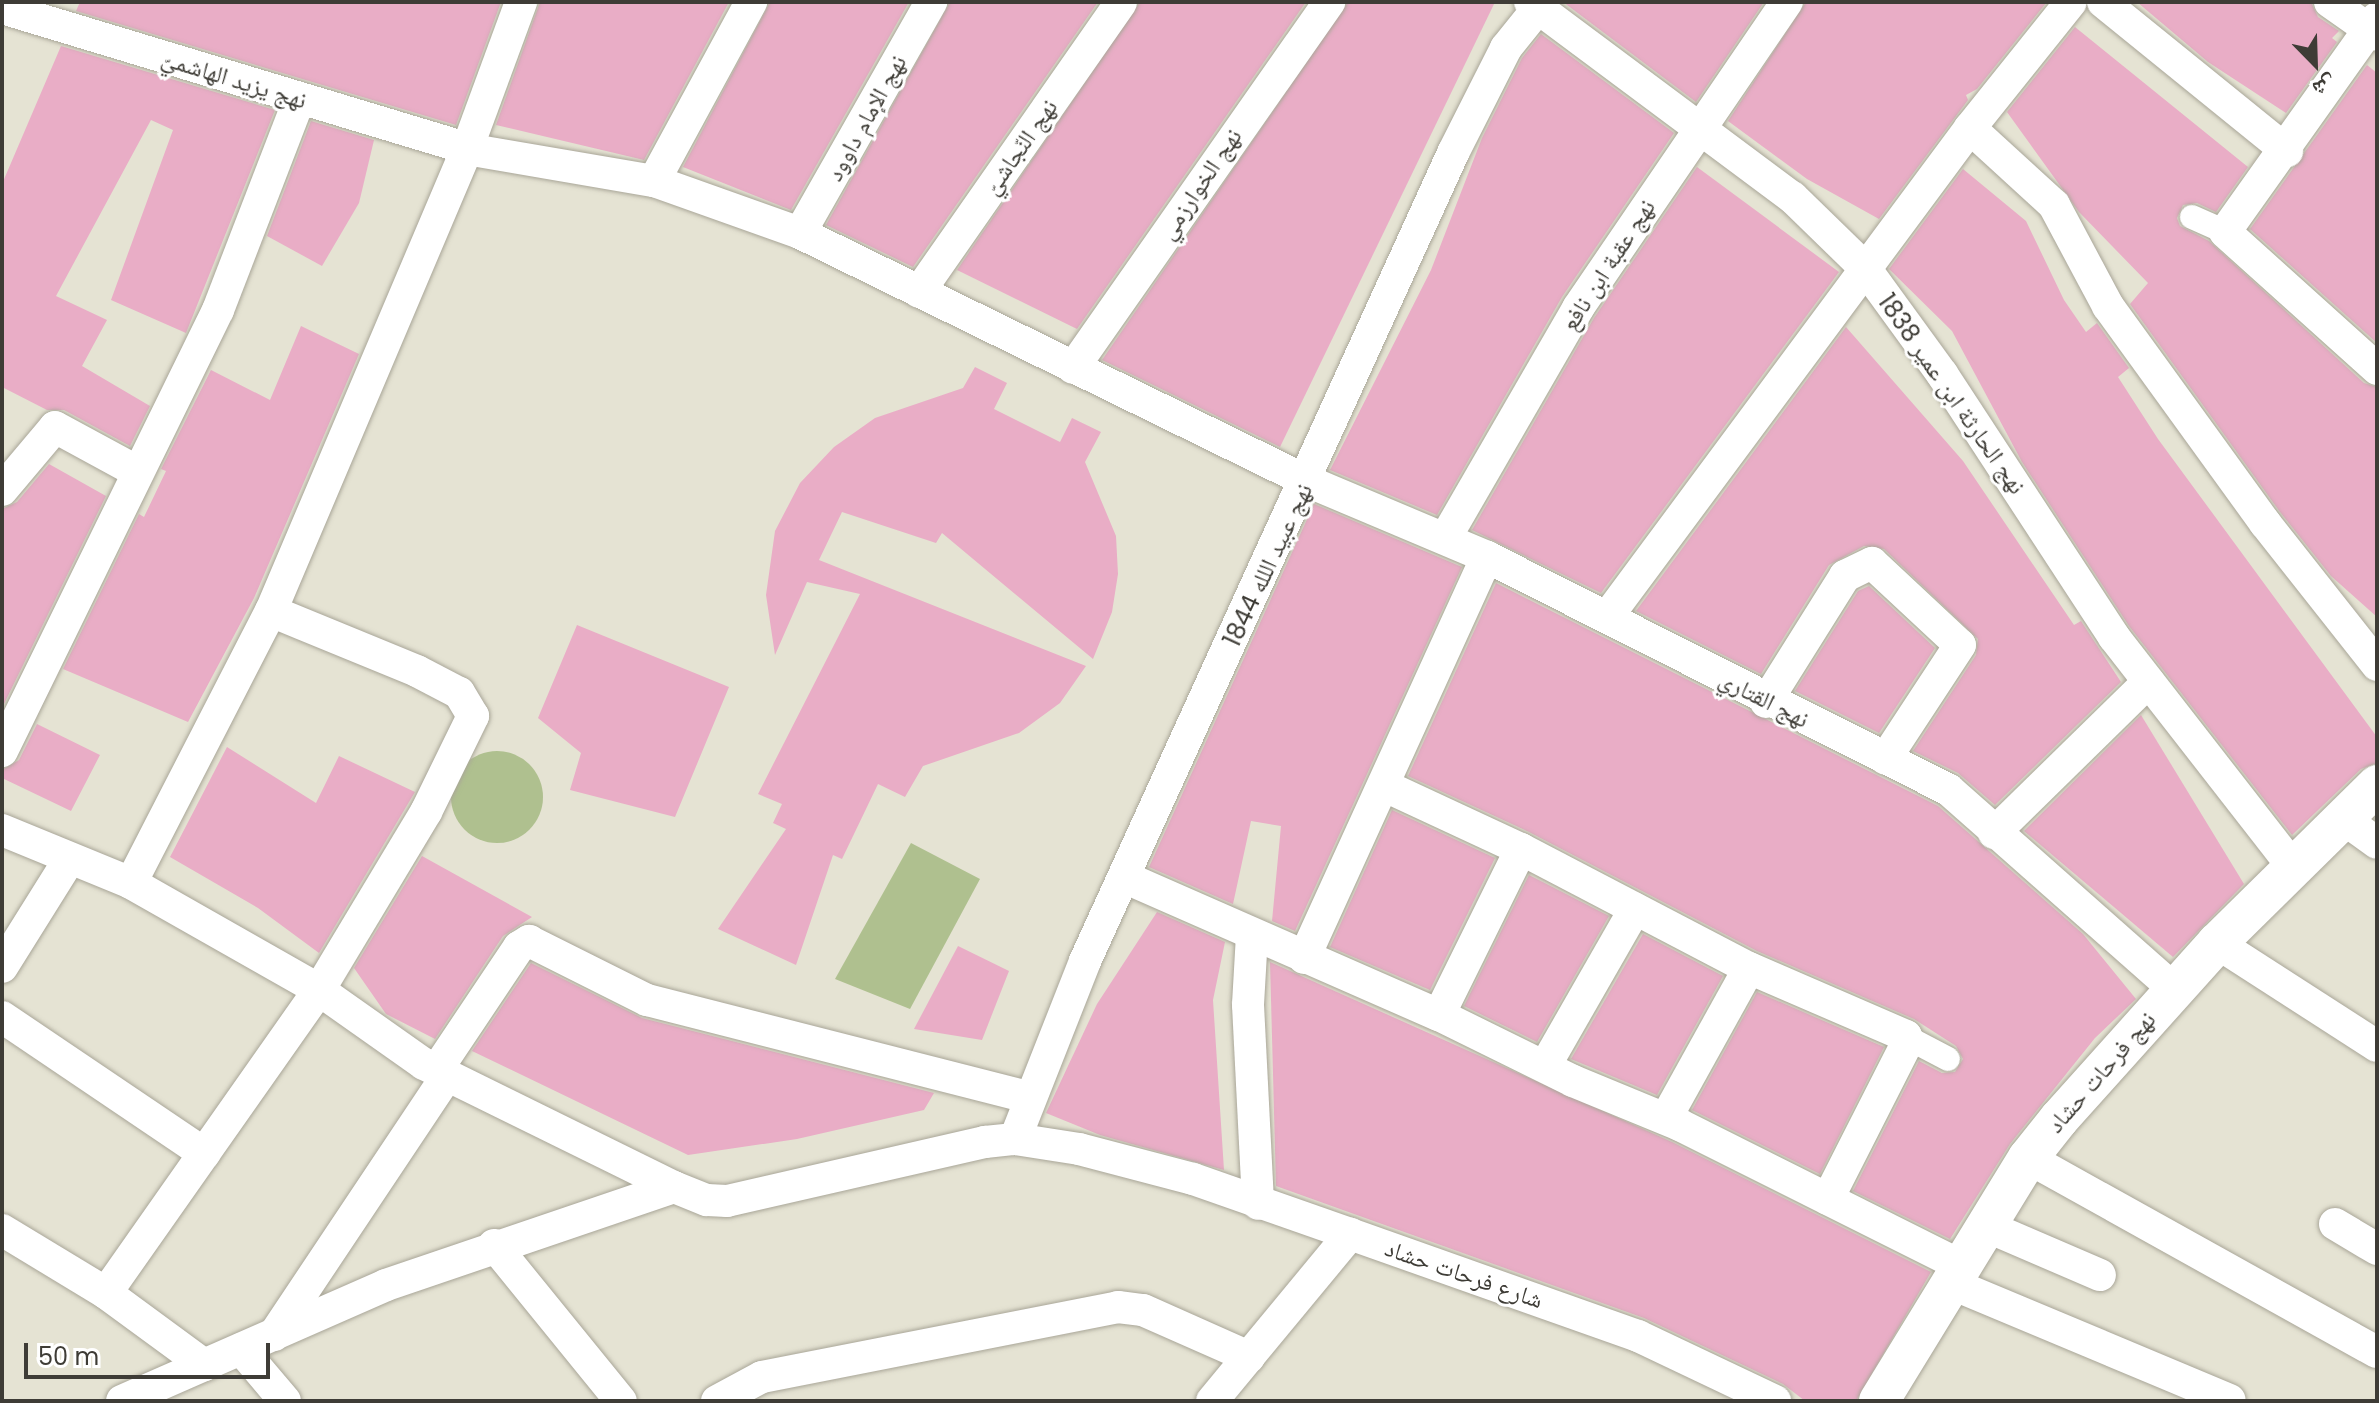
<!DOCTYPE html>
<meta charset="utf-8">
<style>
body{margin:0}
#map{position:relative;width:2379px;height:1403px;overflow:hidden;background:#e5e3d3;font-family:Poppins,"Noto Naskh Arabic",sans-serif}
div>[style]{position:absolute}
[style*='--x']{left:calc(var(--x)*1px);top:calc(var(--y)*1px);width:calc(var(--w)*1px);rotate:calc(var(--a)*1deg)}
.green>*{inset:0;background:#afc08f}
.round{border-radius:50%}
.building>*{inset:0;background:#e9adc6}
.roads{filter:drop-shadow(0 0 2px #a9a698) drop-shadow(0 0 2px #a9a698)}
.pedestrian>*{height:24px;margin:-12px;padding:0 12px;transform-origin:12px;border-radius:12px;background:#fff}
.minor>*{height:32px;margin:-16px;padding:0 16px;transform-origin:16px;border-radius:16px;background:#fff}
.tertiary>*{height:40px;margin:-20px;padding:0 20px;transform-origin:20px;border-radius:20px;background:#fff}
span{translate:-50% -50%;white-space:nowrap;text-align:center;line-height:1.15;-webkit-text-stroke:6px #fff;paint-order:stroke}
.street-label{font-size:24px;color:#3e3c36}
.frame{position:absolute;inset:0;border:4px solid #3e3c36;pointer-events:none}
.north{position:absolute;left:2275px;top:24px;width:80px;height:80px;-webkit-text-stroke:6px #fff;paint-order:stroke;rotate:157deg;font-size:22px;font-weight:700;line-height:32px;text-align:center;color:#3e3c36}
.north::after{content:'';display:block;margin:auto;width:28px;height:36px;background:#3e3c36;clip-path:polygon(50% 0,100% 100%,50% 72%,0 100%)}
.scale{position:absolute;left:24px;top:1343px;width:246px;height:36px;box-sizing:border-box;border:4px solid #3e3c36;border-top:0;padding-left:10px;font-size:24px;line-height:28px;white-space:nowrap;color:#3e3c36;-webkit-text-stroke:6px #fff;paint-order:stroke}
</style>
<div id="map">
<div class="green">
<div class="round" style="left:451px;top:751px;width:92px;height:92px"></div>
<div style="clip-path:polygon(911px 843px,980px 879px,910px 1009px,835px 979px)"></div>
</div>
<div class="building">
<div style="clip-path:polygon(80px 2px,501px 2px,456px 125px,76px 11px)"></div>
<div style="clip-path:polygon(540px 2px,729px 2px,644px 160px,496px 125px)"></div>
<div style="clip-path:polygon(770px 2px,909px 2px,791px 210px,683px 167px)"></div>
<div style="clip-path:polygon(950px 2px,1098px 2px,913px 267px,826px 225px)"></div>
<div style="clip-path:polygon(1140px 2px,1306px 2px,1077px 329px,957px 270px)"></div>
<div style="clip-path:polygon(1348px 2px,1495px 2px,1280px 447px,1102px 360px)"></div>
<div style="clip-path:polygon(1563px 2px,1764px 2px,1696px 102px)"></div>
<div style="clip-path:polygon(1806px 2px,2044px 2px,2046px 3px,1977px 89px,1966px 95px,1968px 100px,1879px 219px,1807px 179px,1728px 121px)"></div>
<div style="clip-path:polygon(2137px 2px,2311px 2px,2318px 17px,2339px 31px,2332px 38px,2337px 42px,2286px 113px,2208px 62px)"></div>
<div style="clip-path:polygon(2075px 27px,2248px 167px,2216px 212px,2197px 203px,2183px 205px,2177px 218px,2180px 226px,2209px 241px,2364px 383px,2377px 387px,2377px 617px,2331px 576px,2280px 512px,2130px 304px,2148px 283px,2079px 212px,2007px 112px)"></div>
<div style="clip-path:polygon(1541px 34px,1674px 133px,1562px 297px,1437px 515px,1330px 470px,1431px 270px,1482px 138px,1522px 58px)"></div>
<div style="clip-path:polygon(61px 46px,275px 110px,186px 333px,111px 300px,173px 130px,151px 120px,56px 296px,107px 320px,82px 366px,150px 406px,130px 446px,64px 410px,47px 410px,2px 387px,2px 184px)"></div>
<div style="clip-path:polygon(2367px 65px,2377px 73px,2377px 343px,2250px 229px)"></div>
<div style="clip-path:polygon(311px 121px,374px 140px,359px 203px,322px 266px,267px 236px)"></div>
<div style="clip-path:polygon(1697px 167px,1839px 272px,1601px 593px,1472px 530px,1594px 318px)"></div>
<div style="clip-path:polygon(1963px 169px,2026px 221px,2064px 300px,2086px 332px,2097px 323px,2129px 368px,2118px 377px,2158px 439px,2377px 737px,2377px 763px,2361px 769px,2292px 835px,2129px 626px,2022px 462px,1952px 331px,1889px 269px)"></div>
<div style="clip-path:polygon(301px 326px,359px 354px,254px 598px,188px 722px,63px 669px,139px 514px,144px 517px,166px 471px,161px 469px,211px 370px,270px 400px)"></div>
<div style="clip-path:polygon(1846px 327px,1963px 461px,2074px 625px,2081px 621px,2121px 682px,1995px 805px,1958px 773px,1913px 751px,1976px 655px,1978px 639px,1884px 549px,1864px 546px,1829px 565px,1761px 674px,1636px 611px)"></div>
<div style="clip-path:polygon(975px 367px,1007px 383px,994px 409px,1060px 442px,1072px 418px,1101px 432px,1085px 462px,1116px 536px,1118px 574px,1112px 612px,1093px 659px,942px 533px,936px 543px,842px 512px,819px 560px,1086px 666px,1060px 703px,1019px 733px,923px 766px,905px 797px,878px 784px,842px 859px,833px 855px,796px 965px,718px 929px,786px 829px,773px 823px,782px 804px,758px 794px,860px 594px,807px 582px,775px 655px,766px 595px,775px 531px,800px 483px,834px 447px,875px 418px,963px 388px)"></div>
<div style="clip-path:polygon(49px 464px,106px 496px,2px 708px,2px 509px,17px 502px)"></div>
<div style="clip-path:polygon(1314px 504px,1462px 567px,1295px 931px,1272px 921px,1281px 826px,1251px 821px,1233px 904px,1149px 867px)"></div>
<div style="clip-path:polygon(1496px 583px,1938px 806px,2083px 934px,2136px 999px,2095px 1038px,2010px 1144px,1950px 1239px,1853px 1191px,1919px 1061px,1942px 1073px,1955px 1072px,1963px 1059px,1956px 1046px,1914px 1019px,1757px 951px,1529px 832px,1408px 776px)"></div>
<div style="clip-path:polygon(1869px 586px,1935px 648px,1879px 733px,1795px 691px,1858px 591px)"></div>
<div style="clip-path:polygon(577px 625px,729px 687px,675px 817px,570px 790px,581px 753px,538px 718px)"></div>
<div style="clip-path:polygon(2141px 715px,2244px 884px,2173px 957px,2024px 831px)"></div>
<div style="clip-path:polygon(37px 724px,100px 755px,71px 811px,2px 778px,2px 770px,19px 760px)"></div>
<div style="clip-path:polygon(227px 747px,316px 803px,339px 756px,415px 792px,319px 953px,258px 908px,170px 857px)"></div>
<div style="clip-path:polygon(1392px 810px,1495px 858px,1430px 990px,1330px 947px)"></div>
<div style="clip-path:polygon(422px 856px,532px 917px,503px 936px,435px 1039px,386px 1014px,354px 968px)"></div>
<div style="clip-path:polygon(1529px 875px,1609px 916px,1537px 1042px,1464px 1006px)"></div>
<div style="clip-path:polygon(1157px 912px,1225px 942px,1213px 1000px,1224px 1170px,1100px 1135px,1046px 1113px,1097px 1004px)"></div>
<div style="clip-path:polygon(1643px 934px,1723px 976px,1657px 1095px,1571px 1059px)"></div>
<div style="clip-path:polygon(958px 946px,1009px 971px,982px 1040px,914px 1029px)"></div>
<div style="clip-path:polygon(1270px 962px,1672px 1142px,1931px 1272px,1856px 1401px,1805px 1401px,1783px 1384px,1644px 1318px,1276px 1186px)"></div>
<div style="clip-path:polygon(531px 963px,642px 1018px,934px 1093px,924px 1110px,797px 1139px,688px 1155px,472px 1051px)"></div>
<div style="clip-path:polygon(1757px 992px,1884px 1047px,1820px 1174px,1692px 1110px)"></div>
</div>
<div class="roads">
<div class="pedestrian">
<div style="--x:2192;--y:217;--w:36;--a:24"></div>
<div style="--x:1908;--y:1038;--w:45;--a:27.7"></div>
</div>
<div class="minor">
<div style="--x:1530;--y:2;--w:327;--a:36.7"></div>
<div style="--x:1792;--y:197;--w:102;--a:44.2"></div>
<div style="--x:1865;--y:268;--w:131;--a:54"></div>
<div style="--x:1942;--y:374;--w:314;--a:56.8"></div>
<div style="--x:2114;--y:637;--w:290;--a:52.1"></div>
<div style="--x:2103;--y:2;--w:237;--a:39"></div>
<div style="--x:2330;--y:2;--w:57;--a:35.1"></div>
<div style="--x:2;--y:8;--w:491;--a:16.8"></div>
<div style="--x:472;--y:150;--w:185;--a:9.7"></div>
<div style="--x:654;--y:181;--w:155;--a:19.6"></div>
<div style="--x:800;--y:233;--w:564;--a:26.07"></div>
<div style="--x:1307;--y:481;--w:195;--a:22.9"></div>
<div style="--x:1487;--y:557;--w:517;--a:26.76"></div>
<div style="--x:1949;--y:790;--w:300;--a:41.5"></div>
<div style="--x:2377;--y:18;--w:262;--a:125.4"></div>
<div style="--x:2225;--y:232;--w:205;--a:42"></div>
<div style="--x:1970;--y:128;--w:114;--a:42.5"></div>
<div style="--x:2054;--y:205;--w:115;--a:61.9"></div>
<div style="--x:2108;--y:306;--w:268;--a:54.1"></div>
<div style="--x:2265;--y:523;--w:181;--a:51.7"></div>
<div style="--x:654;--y:181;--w:204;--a:-61.5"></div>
<div style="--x:800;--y:233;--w:266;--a:-60.4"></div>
<div style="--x:919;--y:292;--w:353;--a:-55.1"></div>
<div style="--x:1073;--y:368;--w:447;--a:-55"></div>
<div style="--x:2;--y:490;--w:82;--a:-49.9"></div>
<div style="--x:55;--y:427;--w:92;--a:28.5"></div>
<div style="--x:1446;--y:537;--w:264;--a:-60"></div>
<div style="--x:1578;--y:308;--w:371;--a:-55.7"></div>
<div style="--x:1608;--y:616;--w:608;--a:-53.43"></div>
<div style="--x:1970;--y:128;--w:161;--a:-51.3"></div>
<div style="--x:1766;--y:702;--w:149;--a:-57.9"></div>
<div style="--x:1845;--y:576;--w:30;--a:-26"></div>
<div style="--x:1872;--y:563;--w:120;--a:43"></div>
<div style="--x:1960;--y:645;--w:136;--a:123.3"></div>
<div style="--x:2;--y:751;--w:491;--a:-63.9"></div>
<div style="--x:218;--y:310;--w:227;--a:-68.9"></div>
<div style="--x:1385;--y:786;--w:150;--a:24.9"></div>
<div style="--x:1521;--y:849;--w:257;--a:27.6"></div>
<div style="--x:1749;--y:968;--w:171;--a:23.4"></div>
<div style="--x:1906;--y:1036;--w:7;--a:82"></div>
<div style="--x:1907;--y:1043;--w:175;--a:116.9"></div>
<div style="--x:2341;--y:817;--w:44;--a:35.8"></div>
<div style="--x:2;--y:830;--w:139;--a:22.3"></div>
<div style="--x:131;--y:883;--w:216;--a:29.6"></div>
<div style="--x:319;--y:990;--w:128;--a:35.2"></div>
<div style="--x:424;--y:1064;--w:279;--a:26.2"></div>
<div style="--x:1994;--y:833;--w:216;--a:-44.4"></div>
<div style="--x:1124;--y:877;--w:344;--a:23.7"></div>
<div style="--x:1439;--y:1015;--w:149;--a:26.2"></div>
<div style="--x:1573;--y:1081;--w:116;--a:22.4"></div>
<div style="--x:1680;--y:1125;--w:314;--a:26.6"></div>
<div style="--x:131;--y:883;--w:306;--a:-62.8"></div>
<div style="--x:1252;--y:935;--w:70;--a:93.3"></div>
<div style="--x:1248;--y:1005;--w:199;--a:87.1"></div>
<div style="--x:2217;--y:943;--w:190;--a:32.8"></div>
<div style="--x:1304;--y:958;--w:441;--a:-65.5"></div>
<div style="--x:2;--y:967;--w:128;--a:-58"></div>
<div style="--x:1439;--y:1015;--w:185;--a:-63.7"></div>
<div style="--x:2;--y:1017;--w:244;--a:34"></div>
<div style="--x:1545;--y:1066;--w:181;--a:-60.2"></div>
<div style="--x:436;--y:1071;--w:149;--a:-56.2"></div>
<div style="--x:519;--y:947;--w:12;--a:-31"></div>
<div style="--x:529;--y:941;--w:132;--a:26.6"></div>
<div style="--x:647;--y:1000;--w:393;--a:14.3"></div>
<div style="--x:1666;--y:1118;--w:171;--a:-61"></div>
<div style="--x:1015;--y:1139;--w:191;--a:-68.5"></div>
<div style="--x:1085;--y:961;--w:888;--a:-65.51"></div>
<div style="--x:1453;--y:153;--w:118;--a:-63.2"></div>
<div style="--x:1506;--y:48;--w:59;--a:-51.2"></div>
<div style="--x:2028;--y:1158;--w:399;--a:29.1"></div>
<div style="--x:2335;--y:1224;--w:49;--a:30.8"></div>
<div style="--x:1986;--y:1226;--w:124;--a:23.3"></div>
<div style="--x:2;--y:1230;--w:122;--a:31.2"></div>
<div style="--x:106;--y:1293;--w:122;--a:36.3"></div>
<div style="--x:494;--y:1245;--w:201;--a:50.9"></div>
<div style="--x:1950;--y:1283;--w:303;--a:22.7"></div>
<div style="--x:106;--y:1293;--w:370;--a:-54.9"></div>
<div style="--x:319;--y:990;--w:208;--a:-59"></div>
<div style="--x:426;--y:812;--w:107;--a:-63.9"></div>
<div style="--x:473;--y:716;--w:27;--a:-121"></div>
<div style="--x:459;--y:693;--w:47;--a:-152.4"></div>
<div style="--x:417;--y:671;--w:158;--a:-157.7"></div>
<div style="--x:271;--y:611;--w:502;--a:-67.01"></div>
<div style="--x:467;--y:149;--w:157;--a:-69.8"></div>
<div style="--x:274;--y:1335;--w:311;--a:-56.3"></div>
<div style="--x:241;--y:1349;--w:68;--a:49.8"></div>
<div style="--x:122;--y:1401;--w:288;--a:-23.7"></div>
<div style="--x:386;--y:1285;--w:304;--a:-18.8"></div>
<div style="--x:674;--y:1187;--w:35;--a:22"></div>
<div style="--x:707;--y:1200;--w:20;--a:3"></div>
<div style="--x:727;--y:1201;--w:265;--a:-12.9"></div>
<div style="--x:985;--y:1142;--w:30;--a:-6"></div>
<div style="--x:1015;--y:1139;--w:65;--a:8.9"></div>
<div style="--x:1079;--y:1149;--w:118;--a:14.7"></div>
<div style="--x:1193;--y:1179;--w:166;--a:19.3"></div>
<div style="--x:717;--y:1401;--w:51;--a:-28.1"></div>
<div style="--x:762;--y:1377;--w:363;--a:-11.1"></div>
<div style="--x:1118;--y:1307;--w:25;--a:7"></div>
<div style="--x:1143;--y:1310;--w:116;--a:23.9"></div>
<div style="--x:1212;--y:1401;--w:217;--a:-50.4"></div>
<div style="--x:1350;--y:1234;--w:306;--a:19.5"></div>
<div style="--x:1638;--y:1336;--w:152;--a:25.4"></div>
</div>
<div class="tertiary">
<div style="--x:1879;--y:1401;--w:285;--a:-58.5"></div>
<div style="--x:2028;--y:1158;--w:50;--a:-51.5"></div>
<div style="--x:2059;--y:1119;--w:237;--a:-48.1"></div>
<div style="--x:2217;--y:943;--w:225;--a:-44.6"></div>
</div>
</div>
<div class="street-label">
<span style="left:234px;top:79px;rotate:17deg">نهج يزيد الهاشميّ</span>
<span style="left:866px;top:118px;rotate:-61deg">نهج الإمام داوود</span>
<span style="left:1020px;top:147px;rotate:-55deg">نهج النّجاشيّ</span>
<span style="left:1200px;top:184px;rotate:-56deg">نهج الخوارزمي</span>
<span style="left:1608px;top:265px;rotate:-57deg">نهج عقبة ابن نافع</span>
<span style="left:1952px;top:394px;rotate:55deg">نهج الحارثة ابن عمير 1838</span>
<span style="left:1268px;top:565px;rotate:-65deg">نهج عبيد اللله 1844</span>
<span style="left:1764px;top:699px;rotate:27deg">نهج القتاري</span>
<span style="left:2101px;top:1072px;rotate:-49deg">نهج فرحات حشاد</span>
<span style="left:1464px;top:1274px;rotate:19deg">شارع فرحات حشاد</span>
</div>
<div class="frame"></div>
<div class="north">ش</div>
<div class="scale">50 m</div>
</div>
